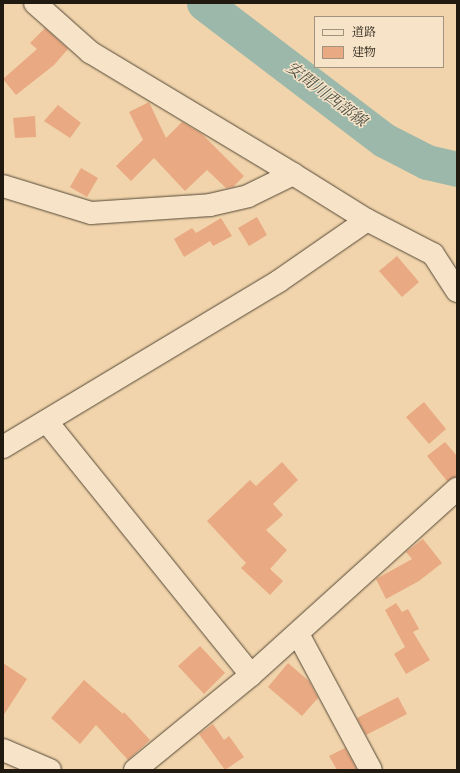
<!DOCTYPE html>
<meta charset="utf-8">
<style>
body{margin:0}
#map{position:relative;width:460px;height:773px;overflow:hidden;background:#f1d4ab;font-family:"Sorts Mill Goudy","Noto Serif JP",serif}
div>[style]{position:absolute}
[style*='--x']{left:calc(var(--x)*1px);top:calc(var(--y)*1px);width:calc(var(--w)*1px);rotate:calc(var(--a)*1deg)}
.river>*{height:35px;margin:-17.5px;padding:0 17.5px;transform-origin:17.5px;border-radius:17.5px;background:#9bb8aa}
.building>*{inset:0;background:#e9a982}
.roads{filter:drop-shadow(0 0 1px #554837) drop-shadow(0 0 1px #554837)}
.minor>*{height:22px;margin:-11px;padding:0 11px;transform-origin:11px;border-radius:11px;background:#f6e3c8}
span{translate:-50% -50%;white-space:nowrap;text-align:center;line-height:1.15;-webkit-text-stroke:3px #f6e3c8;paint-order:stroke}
.water-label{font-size:16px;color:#4c5146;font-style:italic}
.frame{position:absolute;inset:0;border:4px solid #211a10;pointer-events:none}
.legend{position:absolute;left:314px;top:16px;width:130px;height:52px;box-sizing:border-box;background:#f6e3c8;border:1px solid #a1937e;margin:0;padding:5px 7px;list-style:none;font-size:12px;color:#211a10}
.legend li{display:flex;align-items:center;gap:8px;height:20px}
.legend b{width:20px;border:1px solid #a1937e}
</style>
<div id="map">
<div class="river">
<div style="--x:204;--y:3;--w:226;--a:37.3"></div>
<div style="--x:384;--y:140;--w:48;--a:27.1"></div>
<div style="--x:427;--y:162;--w:31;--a:13"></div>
</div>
<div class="building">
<div style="clip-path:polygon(45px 28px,68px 49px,54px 65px,16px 95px,3px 79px,37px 49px,30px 43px)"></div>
<div style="clip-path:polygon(149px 102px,166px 138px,182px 122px,202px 134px,244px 176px,233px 187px,226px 188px,207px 170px,185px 191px,154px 158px,131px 181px,116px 166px,143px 140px,129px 112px)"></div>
<div style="clip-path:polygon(58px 105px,81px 123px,70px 138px,44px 121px)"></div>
<div style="clip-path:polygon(35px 116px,36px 137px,15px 138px,13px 118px)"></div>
<div style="clip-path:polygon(81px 168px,98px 178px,87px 197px,70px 187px)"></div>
<div style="clip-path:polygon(257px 217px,267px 235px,249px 246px,238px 228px)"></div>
<div style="clip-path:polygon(221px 218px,232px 236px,213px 246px,210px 241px,184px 257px,174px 239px,192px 228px,196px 233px)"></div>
<div style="clip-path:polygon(397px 256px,419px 282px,402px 297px,379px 271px)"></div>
<div style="clip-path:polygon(424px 402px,446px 429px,429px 444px,406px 417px)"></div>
<div style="clip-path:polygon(445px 442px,457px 456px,457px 477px,447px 481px,427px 456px)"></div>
<div style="clip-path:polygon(282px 462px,298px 480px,273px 504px,283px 515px,266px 530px,287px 550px,270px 569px,283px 581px,270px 595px,241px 568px,246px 563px,207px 521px,250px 480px,256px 486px)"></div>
<div style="clip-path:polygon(423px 539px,442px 563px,419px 581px,386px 599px,376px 579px,412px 559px,406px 552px)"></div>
<div style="clip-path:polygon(396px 603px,402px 612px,408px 609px,419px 629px,413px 632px,430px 660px,406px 674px,394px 654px,405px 647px,385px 610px)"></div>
<div style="clip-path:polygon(200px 646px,225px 673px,204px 694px,178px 666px)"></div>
<div style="clip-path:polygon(3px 663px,27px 679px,3px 716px)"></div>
<div style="clip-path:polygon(288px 663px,309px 681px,318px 698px,302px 716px,268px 687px)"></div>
<div style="clip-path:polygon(84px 680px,123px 714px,124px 712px,150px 740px,128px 760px,96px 725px,80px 744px,51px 718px)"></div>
<div style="clip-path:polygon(398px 697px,407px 714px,366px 735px,357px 718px)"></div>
<div style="clip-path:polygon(213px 724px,224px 740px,229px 736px,244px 757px,225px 770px,199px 734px)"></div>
<div style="clip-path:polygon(345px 748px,357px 770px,337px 770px,329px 756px)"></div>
</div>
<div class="roads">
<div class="minor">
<div style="--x:35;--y:3;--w:74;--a:41.7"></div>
<div style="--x:90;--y:52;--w:237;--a:31"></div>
<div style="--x:3;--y:186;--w:92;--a:17.1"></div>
<div style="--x:91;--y:213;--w:119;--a:-3.8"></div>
<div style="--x:210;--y:205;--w:39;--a:-13"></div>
<div style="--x:248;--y:196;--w:50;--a:-26.1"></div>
<div style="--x:293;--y:174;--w:87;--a:31.9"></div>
<div style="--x:47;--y:422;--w:325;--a:51.1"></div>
<div style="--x:3;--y:447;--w:322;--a:-31"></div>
<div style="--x:279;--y:281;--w:107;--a:-34.7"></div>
<div style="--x:367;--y:220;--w:74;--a:27.3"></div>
<div style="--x:433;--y:254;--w:44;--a:57"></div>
<div style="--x:298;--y:634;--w:154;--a:61.8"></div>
<div style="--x:3;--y:750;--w:51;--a:23.1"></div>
<div style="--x:135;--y:770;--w:150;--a:-39.3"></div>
<div style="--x:251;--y:675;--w:278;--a:-42.1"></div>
</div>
</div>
<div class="water-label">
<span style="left:325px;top:96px;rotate:37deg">安間川西部線</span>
</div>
<div class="frame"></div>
<ul class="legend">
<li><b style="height:5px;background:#f6e3c8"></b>道路</li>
<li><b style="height:11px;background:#e9a982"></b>建物</li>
</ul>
</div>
